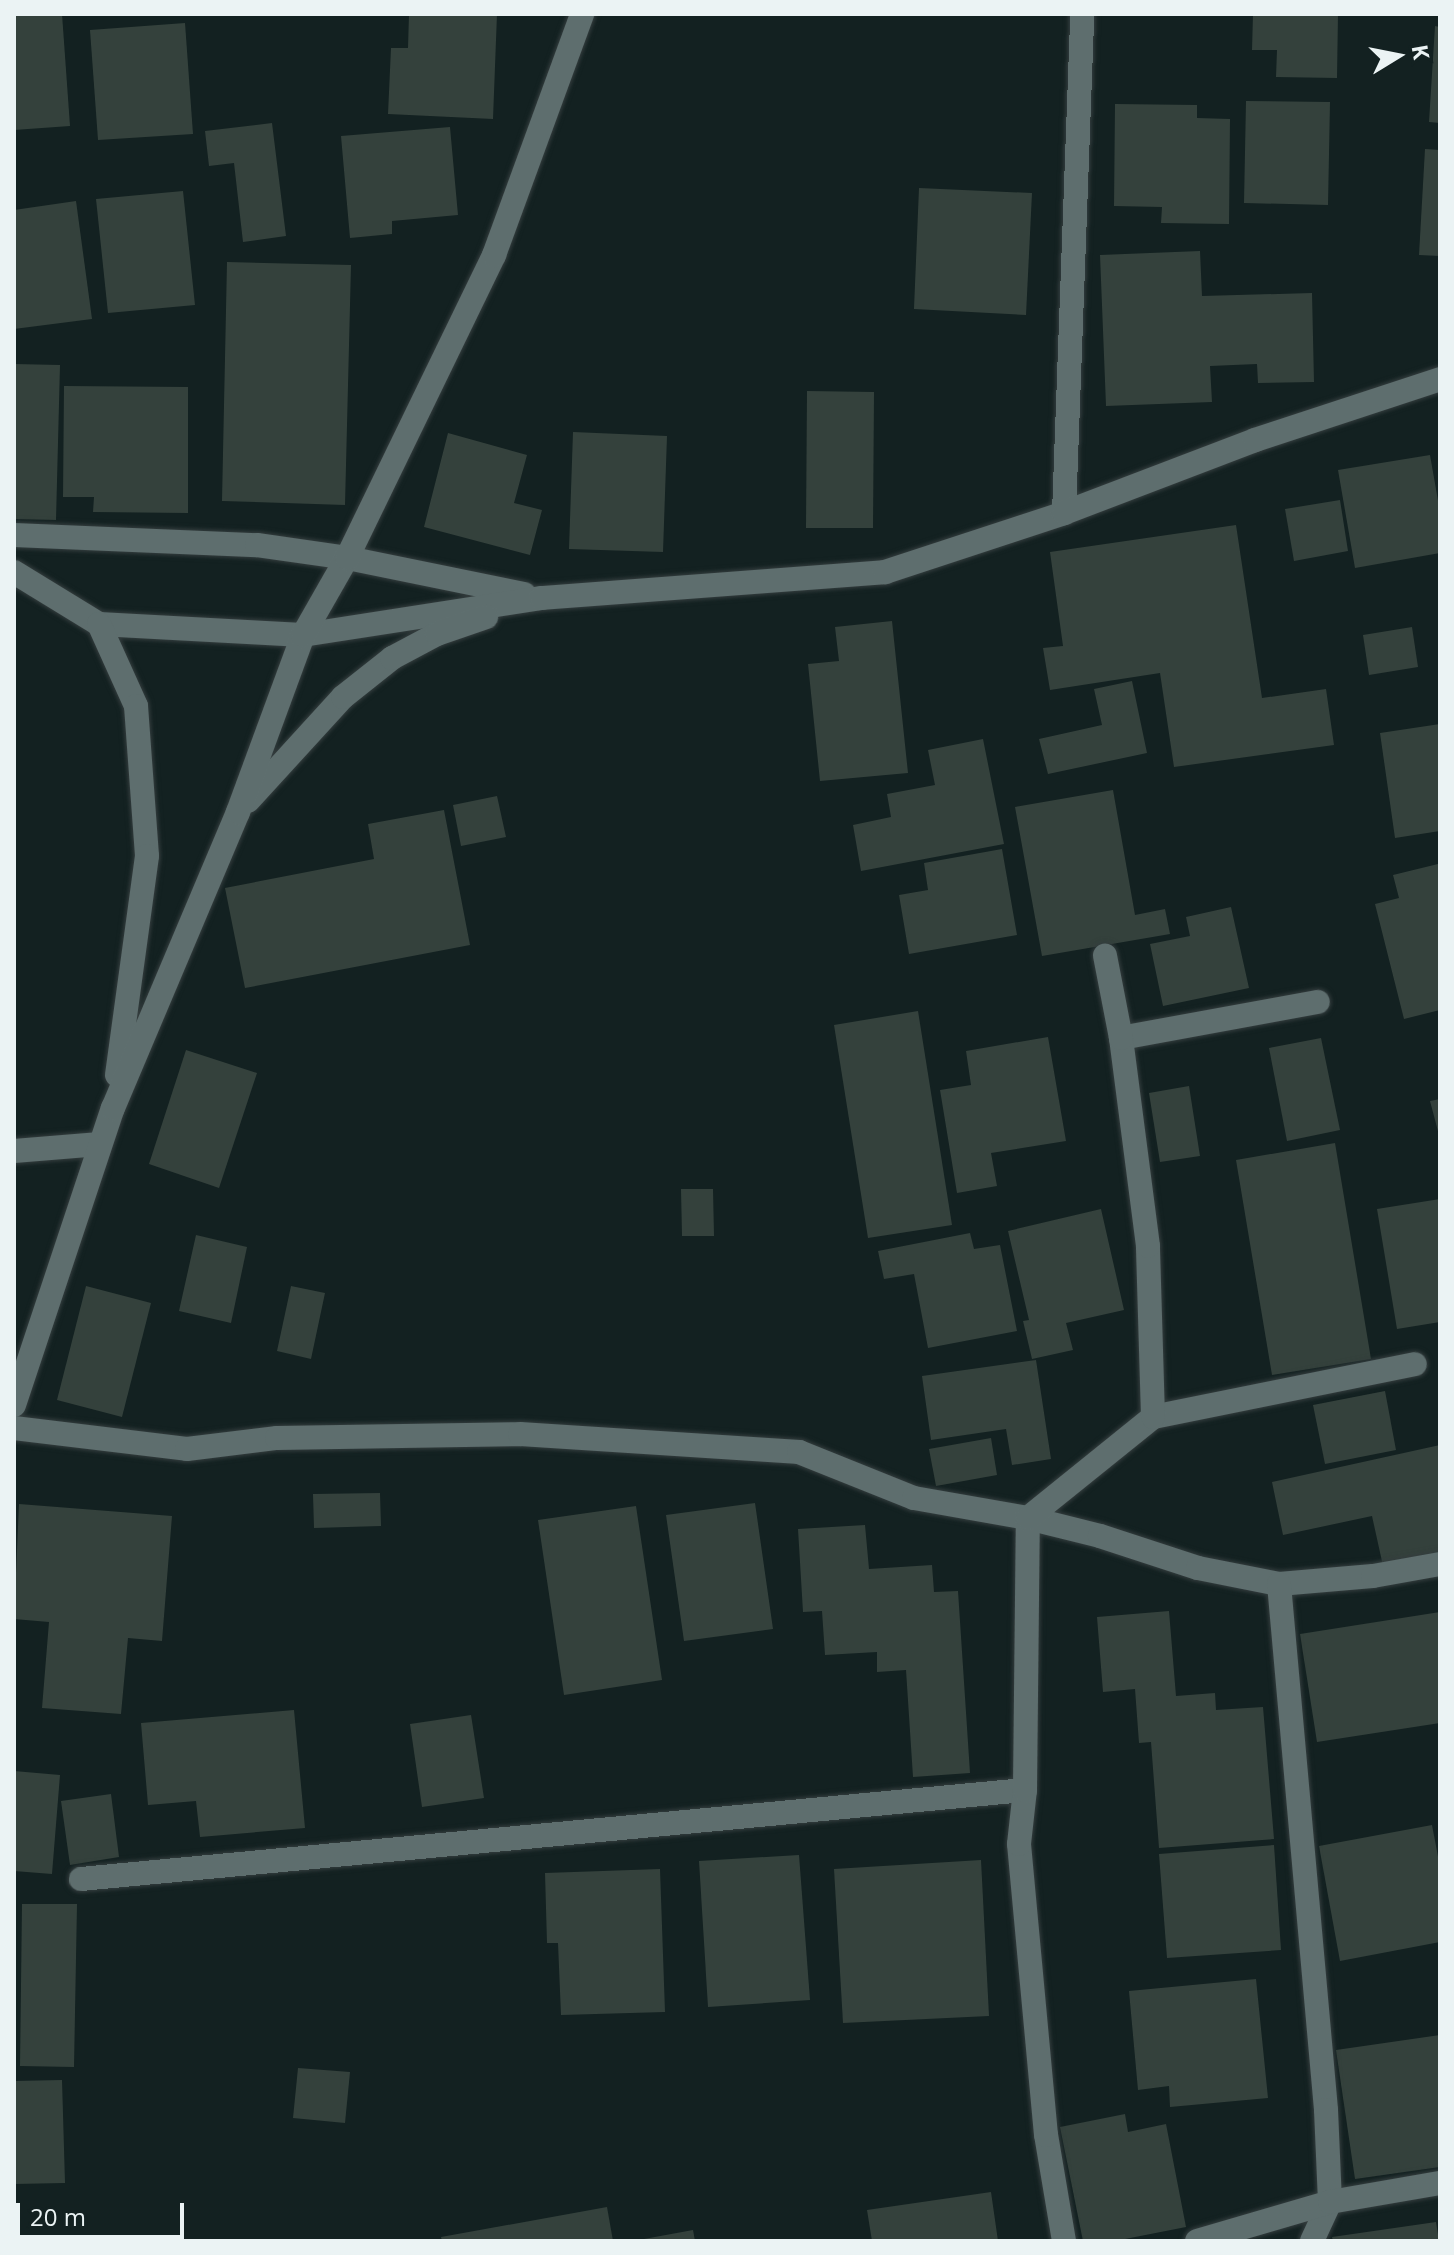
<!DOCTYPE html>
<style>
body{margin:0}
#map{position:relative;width:1454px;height:2255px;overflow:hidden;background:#132121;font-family:"Open Sans",sans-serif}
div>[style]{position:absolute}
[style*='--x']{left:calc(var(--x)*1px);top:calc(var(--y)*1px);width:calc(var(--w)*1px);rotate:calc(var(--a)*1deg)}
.building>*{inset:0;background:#34413c}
.roads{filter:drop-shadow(0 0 2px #343d3e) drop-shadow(0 0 2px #343d3e)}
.minor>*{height:24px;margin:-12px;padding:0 12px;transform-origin:12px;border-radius:12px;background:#5e6e6e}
span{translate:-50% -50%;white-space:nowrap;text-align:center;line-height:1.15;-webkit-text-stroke:6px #132121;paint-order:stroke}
.frame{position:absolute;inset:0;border:16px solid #ebf3f4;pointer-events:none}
.north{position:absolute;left:1358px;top:16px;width:80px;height:80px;-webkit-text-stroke:6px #132121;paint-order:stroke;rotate:80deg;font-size:22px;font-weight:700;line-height:32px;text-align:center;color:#ebf3f4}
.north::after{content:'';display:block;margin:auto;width:28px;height:36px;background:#ebf3f4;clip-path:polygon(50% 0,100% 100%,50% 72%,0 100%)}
.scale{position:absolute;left:16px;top:2203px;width:168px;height:36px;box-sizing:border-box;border:4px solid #ebf3f4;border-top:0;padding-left:10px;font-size:24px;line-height:28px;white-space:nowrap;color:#ebf3f4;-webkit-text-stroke:6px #132121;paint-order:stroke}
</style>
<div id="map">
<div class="building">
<div style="clip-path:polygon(14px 14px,62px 14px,70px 126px,14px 130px)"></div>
<div style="clip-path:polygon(409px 14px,497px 14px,493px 119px,388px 114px,391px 48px,408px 48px)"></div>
<div style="clip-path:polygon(1253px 14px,1338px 14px,1337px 78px,1276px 77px,1277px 50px,1252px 50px)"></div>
<div style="clip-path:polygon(185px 23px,193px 134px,98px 140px,90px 30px)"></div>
<div style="clip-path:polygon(1435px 26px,1440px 27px,1440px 123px,1429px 122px)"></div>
<div style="clip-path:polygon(1246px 101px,1330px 102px,1328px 205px,1244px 203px)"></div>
<div style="clip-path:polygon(1115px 104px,1197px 105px,1197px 118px,1230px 119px,1229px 224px,1161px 223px,1162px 207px,1114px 206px)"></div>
<div style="clip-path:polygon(272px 123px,286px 236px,243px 242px,234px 163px,209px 166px,205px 131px)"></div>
<div style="clip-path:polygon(450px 127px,458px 215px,392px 221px,392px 234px,350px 238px,341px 136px)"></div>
<div style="clip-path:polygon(1425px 149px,1440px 150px,1440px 256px,1419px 255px)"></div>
<div style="clip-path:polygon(919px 188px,1032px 193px,1026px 315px,914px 309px)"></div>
<div style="clip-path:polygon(183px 191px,195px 305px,108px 313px,96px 199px)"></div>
<div style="clip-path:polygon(76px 201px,92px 319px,14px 329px,14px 210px)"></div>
<div style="clip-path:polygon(1200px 251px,1202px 296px,1312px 293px,1314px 382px,1258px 383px,1257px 364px,1210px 366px,1212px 402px,1106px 406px,1100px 255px)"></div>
<div style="clip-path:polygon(227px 262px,351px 265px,345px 505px,222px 501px)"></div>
<div style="clip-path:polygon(14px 364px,60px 365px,56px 520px,14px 519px)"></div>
<div style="clip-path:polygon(64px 386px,188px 387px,188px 513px,93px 512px,94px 497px,63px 497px)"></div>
<div style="clip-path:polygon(807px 391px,874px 392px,873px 528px,806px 528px)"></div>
<div style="clip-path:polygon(573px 432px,667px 436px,663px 552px,569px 549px)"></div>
<div style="clip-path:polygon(448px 433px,527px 455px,514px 503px,542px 510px,530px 555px,424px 527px)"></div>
<div style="clip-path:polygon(1430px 455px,1440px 512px,1440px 553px,1355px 568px,1338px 470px)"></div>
<div style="clip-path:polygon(1340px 500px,1348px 551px,1294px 561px,1285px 509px)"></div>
<div style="clip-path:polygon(1236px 525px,1262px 698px,1326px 689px,1334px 745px,1174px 767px,1160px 673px,1050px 690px,1043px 648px,1063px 646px,1050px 552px)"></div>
<div style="clip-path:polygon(892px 621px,908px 773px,820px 781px,808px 664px,839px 661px,835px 627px)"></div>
<div style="clip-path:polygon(1412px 627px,1418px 667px,1369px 675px,1363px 635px)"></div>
<div style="clip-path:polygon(1132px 681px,1147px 753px,1048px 774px,1039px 739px,1102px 725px,1094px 689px)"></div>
<div style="clip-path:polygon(1440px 724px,1440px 831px,1395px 838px,1380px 733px)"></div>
<div style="clip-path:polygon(983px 739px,1004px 844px,861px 871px,853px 825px,891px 817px,887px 794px,935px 785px,928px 750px)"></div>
<div style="clip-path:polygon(1113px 790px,1135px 915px,1165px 909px,1170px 934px,1042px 956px,1015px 807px)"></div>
<div style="clip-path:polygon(497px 796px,506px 837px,461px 846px,453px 805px)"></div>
<div style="clip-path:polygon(444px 810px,470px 945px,245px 988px,225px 888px,374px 859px,368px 824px)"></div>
<div style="clip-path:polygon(1002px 849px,1017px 935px,909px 954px,899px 895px,928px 890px,924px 863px)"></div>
<div style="clip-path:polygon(1438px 864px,1440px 1010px,1404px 1019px,1375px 904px,1399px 898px,1393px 875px)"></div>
<div style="clip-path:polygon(1231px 907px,1249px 988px,1163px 1006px,1150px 944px,1190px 936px,1186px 917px)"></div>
<div style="clip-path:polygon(918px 1011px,952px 1225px,868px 1238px,834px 1025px)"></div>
<div style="clip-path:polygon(1048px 1037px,1066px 1141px,991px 1153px,997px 1186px,957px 1193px,940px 1090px,971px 1085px,966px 1051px)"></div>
<div style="clip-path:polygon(1321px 1038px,1340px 1130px,1287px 1141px,1269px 1048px)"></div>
<div style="clip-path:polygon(186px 1050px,257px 1073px,219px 1188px,149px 1164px)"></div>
<div style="clip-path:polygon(1189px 1086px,1200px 1156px,1160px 1162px,1149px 1093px)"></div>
<div style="clip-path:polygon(1440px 1099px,1440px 1135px,1439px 1135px,1430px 1101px)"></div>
<div style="clip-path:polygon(1335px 1143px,1371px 1359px,1272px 1375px,1236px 1160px)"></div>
<div style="clip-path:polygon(681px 1189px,713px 1189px,714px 1236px,682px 1236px)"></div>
<div style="clip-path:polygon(1440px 1199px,1440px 1322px,1397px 1329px,1377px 1209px)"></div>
<div style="clip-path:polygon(1101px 1209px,1124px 1310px,1066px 1323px,1073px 1350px,1032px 1359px,1023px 1321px,1029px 1320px,1008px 1231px)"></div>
<div style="clip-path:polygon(970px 1233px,974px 1249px,1000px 1245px,1017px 1331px,928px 1348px,914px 1274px,884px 1279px,878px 1251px)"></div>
<div style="clip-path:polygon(196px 1235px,247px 1247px,231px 1323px,179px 1311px)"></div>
<div style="clip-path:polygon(86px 1286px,151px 1303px,122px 1417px,57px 1400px)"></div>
<div style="clip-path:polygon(291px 1286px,325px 1293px,311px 1359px,277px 1351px)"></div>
<div style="clip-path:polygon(1036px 1360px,1051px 1459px,1012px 1465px,1006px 1429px,931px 1440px,922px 1376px)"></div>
<div style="clip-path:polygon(1385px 1391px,1396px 1450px,1325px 1464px,1313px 1405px)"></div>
<div style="clip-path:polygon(991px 1438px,997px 1475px,936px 1486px,929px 1449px)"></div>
<div style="clip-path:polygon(1440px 1445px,1440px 1554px,1383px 1566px,1372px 1516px,1283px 1535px,1272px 1482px)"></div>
<div style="clip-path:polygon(380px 1493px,381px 1526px,314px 1528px,313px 1494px)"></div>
<div style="clip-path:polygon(755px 1503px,773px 1629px,684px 1641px,666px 1515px)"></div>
<div style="clip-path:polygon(19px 1504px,172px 1516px,162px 1641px,128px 1638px,121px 1714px,42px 1708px,49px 1622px,14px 1619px)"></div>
<div style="clip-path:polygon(636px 1506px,662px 1680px,564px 1695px,538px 1520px)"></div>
<div style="clip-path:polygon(865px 1525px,869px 1569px,932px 1565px,934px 1592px,958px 1591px,970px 1773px,913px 1777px,906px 1670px,877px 1672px,877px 1652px,825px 1655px,822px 1611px,803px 1612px,798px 1529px)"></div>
<div style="clip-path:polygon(1169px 1611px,1176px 1696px,1215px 1693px,1216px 1710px,1263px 1707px,1274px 1839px,1159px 1848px,1151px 1742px,1139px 1743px,1135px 1689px,1103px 1692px,1097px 1617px)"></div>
<div style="clip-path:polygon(1440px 1612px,1440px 1723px,1317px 1742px,1300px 1634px)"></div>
<div style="clip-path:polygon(294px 1710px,305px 1828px,200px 1837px,196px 1801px,148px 1805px,141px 1723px)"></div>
<div style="clip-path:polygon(471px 1715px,484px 1798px,422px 1807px,410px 1724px)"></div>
<div style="clip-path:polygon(14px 1771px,60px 1775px,52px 1874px,14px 1871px)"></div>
<div style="clip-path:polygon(111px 1794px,119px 1857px,70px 1865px,61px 1801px)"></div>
<div style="clip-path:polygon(1432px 1825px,1440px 1867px,1440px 1942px,1340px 1961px,1319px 1846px)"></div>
<div style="clip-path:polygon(1274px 1845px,1281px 1950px,1167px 1958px,1159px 1854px)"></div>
<div style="clip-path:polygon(799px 1855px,810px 2000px,708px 2007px,699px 1861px)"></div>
<div style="clip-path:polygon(981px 1860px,989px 2016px,843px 2023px,834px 1869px)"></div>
<div style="clip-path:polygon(660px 1869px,665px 2012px,561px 2015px,558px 1943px,547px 1943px,545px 1873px)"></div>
<div style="clip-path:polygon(22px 1904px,77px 1904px,74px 2067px,20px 2066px)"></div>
<div style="clip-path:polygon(1256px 1979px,1268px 2098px,1170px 2107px,1169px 2086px,1138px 2090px,1129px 1991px)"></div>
<div style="clip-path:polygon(1440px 2035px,1440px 2167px,1355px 2179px,1336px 2050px)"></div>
<div style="clip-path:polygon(298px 2068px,350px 2072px,345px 2123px,293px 2118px)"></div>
<div style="clip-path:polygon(62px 2080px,65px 2183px,14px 2184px,14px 2081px)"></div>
<div style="clip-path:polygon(1125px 2114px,1128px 2132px,1166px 2124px,1186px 2227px,1115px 2241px,1083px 2241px,1060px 2127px)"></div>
<div style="clip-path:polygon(991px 2192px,998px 2241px,872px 2241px,867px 2210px)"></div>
<div style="clip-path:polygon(607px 2207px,613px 2241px,442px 2241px,441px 2237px)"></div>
<div style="clip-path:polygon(1436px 2222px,1439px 2241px,1333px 2241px,1332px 2237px)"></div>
<div style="clip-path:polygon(693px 2230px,695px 2241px,644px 2241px,644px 2239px)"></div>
</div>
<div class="roads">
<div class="minor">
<div style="--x:1064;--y:513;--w:499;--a:-87.9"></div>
<div style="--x:14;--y:535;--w:243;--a:2.4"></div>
<div style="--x:257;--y:545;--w:91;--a:8.2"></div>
<div style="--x:347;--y:558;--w:181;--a:11.5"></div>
<div style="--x:14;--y:572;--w:100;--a:31.5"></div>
<div style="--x:99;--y:624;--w:204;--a:3.1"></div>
<div style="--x:303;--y:635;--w:242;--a:-8.8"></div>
<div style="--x:542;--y:598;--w:344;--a:-4.3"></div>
<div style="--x:885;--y:572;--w:188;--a:-18.2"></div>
<div style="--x:1064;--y:513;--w:204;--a:-20.9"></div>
<div style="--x:1255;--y:440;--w:195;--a:-18.2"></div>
<div style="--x:99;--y:624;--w:90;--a:65.7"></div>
<div style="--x:136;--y:706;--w:150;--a:85.8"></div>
<div style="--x:147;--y:856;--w:221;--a:97.8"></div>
<div style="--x:248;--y:801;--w:141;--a:-47.6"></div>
<div style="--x:343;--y:697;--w:63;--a:-38.5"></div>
<div style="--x:392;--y:658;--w:51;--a:-28.1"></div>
<div style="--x:437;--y:634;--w:52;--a:-19.1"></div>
<div style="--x:1121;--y:1038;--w:200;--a:-10.4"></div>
<div style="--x:14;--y:1151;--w:86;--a:-4.7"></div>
<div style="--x:14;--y:1405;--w:313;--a:-71.6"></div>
<div style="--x:113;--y:1108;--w:321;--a:-67.1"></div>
<div style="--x:238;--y:812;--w:189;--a:-69.8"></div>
<div style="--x:303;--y:635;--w:89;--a:-60.3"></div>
<div style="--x:347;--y:558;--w:337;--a:-64.1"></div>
<div style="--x:494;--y:255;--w:257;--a:-69.9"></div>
<div style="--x:1153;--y:1417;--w:267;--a:-11.4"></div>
<div style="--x:14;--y:1428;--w:174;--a:6.9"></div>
<div style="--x:187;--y:1449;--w:91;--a:-7"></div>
<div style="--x:277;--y:1438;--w:243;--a:-0.9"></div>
<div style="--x:520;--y:1434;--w:280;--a:3.7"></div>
<div style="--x:799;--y:1452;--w:124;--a:21.8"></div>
<div style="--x:914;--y:1498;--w:116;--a:10"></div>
<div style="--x:1028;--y:1518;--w:74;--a:14"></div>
<div style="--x:1100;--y:1536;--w:103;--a:18.1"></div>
<div style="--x:1198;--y:1568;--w:83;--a:11.2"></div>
<div style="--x:1279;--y:1584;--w:94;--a:-4.9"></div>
<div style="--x:1373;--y:1576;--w:68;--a:-10.2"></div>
<div style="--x:1279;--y:1584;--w:528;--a:84.89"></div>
<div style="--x:1326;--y:2110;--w:92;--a:87.5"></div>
<div style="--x:1330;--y:2202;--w:43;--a:114.8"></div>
<div style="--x:81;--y:1879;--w:948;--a:-5.39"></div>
<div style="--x:1064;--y:2241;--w:108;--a:-99.6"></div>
<div style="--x:1046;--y:2135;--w:292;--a:-95.3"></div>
<div style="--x:1019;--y:1844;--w:54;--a:-83.7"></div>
<div style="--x:1025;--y:1790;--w:272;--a:-89.4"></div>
<div style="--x:1028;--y:1518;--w:161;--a:-38.9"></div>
<div style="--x:1153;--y:1417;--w:171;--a:-91.7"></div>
<div style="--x:1148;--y:1246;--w:210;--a:-97.4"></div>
<div style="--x:1121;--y:1038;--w:84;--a:-101"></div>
<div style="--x:1197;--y:2241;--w:139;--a:-16.3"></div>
<div style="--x:1330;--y:2202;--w:112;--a:-9.8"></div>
</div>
</div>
<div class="frame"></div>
<div class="north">K</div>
<div class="scale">20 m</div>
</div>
